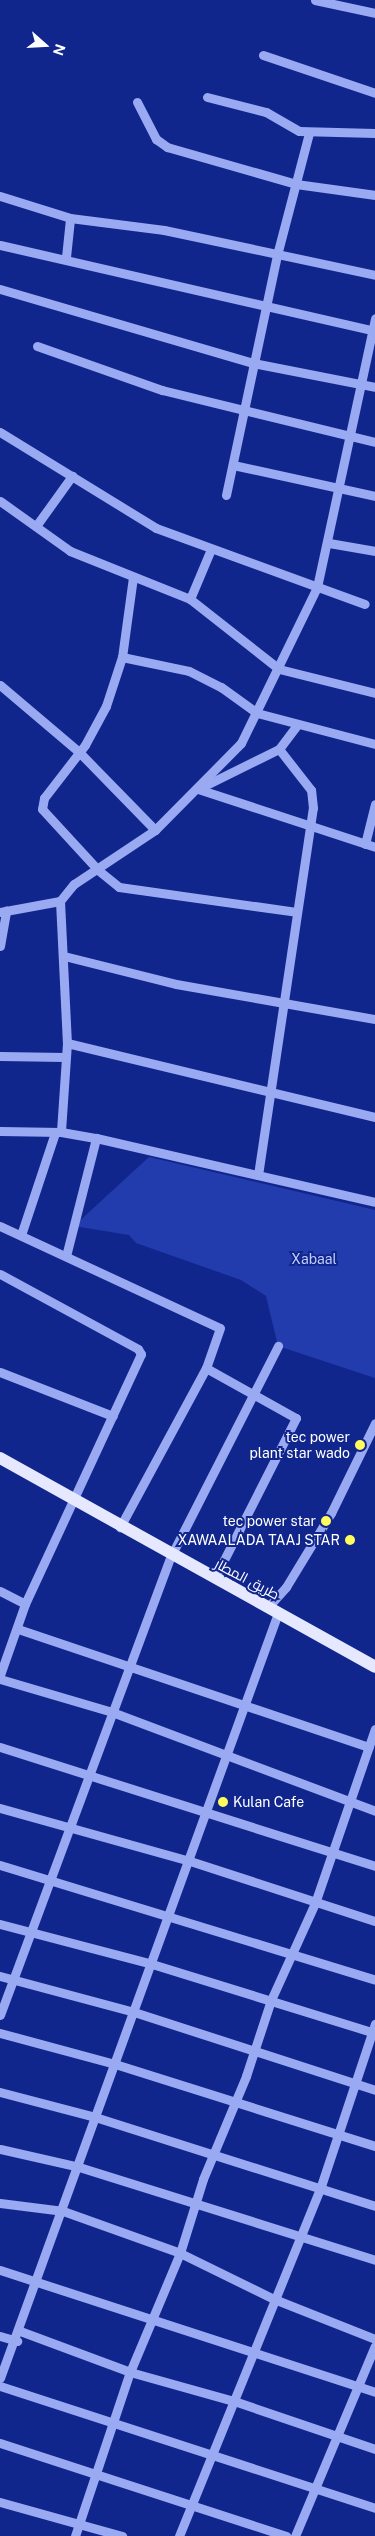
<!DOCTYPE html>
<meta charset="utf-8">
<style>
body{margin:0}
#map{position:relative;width:375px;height:2536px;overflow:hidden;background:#11268d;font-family:"Public Sans",Cairo,sans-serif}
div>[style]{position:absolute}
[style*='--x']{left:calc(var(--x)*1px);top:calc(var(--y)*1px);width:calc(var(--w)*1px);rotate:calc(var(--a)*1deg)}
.green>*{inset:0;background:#233cad}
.minor>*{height:9px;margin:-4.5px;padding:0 4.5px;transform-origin:4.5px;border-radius:4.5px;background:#9aaaf2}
.major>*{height:12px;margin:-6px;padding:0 6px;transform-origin:6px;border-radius:6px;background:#e5e8ff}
.dots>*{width:14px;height:14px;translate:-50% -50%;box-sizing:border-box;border:2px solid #11268d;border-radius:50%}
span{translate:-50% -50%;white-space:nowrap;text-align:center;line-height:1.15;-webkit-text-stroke:4px #11268d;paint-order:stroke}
.park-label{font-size:14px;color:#c1ccfd}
.poi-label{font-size:14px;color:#fff}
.right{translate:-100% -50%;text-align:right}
.left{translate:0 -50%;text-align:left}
.street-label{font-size:14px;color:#fff}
.north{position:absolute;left:20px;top:20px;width:50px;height:50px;-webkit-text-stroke:4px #11268d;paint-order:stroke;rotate:109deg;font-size:14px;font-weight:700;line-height:20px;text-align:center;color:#fff}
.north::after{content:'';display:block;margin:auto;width:18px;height:22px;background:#fff;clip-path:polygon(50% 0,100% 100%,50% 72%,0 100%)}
</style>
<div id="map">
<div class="green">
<div style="clip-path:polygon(149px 1157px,375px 1210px,375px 1378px,278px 1346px,266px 1296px,241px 1280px,136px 1243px,129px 1235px,74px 1226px)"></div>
</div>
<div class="minor">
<div style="--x:315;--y:0;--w:61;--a:12.2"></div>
<div style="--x:263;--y:55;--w:118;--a:18.7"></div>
<div style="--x:207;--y:97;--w:61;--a:14.3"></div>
<div style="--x:266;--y:112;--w:38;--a:30"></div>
<div style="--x:299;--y:131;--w:76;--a:1.5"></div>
<div style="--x:137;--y:102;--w:42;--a:62.8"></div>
<div style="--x:156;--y:139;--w:14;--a:36"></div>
<div style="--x:167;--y:147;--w:134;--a:16"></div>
<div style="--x:296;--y:184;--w:80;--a:7.9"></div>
<div style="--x:0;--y:196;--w:73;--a:17.4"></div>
<div style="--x:70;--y:218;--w:95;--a:7.3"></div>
<div style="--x:164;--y:230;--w:216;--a:12"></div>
<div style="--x:0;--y:245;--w:385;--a:12.9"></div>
<div style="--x:66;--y:257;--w:39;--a:-84"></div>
<div style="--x:0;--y:289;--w:264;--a:16.3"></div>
<div style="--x:253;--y:363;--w:124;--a:11.1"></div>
<div style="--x:37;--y:346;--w:133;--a:19.4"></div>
<div style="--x:162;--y:390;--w:219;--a:13.7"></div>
<div style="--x:0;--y:432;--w:183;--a:31.6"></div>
<div style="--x:156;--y:528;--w:222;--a:20"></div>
<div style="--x:233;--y:465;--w:145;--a:12.3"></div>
<div style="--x:226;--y:495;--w:245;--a:-78"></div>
<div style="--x:277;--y:255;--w:126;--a:-75.3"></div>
<div style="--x:0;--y:501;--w:86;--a:35.5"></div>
<div style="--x:70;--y:551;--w:129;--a:21.8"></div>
<div style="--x:190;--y:599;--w:113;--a:38.2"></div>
<div style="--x:279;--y:669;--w:99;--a:14"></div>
<div style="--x:36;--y:526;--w:62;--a:-54.2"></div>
<div style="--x:329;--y:543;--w:47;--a:9.9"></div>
<div style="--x:133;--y:577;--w:81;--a:97.8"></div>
<div style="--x:122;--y:657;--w:52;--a:108.1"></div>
<div style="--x:106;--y:706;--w:44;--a:118.3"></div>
<div style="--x:85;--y:745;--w:67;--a:127.7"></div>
<div style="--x:44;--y:798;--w:11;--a:100"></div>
<div style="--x:42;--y:809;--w:83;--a:47.4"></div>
<div style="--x:98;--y:870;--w:27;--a:39"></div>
<div style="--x:119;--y:887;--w:179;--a:8"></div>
<div style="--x:190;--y:599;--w:54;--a:-67.2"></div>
<div style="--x:122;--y:657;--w:68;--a:11.8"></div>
<div style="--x:189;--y:671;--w:36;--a:27"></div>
<div style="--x:221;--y:687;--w:44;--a:35.8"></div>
<div style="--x:257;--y:713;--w:122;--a:14.7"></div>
<div style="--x:0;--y:685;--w:104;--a:40.3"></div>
<div style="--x:79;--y:752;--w:109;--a:45.7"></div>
<div style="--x:200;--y:788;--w:88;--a:-26.3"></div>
<div style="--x:279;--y:749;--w:31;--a:-53"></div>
<div style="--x:198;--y:789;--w:186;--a:18.1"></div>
<div style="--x:365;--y:844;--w:41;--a:-76"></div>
<div style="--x:60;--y:901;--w:142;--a:87.2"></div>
<div style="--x:67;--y:1043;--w:89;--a:93.9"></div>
<div style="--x:0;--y:912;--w:61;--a:-10.4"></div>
<div style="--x:60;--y:901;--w:22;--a:-51"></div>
<div style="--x:74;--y:884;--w:97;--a:-33.7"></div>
<div style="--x:155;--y:830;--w:122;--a:-45.3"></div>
<div style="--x:241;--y:743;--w:174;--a:-64"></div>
<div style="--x:317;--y:587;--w:275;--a:-77.8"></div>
<div style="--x:0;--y:946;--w:36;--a:-80"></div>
<div style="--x:64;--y:956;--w:115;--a:14"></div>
<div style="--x:176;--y:984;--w:202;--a:10"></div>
<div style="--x:67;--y:1043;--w:317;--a:13.5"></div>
<div style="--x:0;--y:1056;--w:65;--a:0.9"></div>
<div style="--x:0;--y:1131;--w:61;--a:0.9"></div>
<div style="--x:61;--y:1132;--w:36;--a:10"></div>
<div style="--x:96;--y:1138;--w:286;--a:12.9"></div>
<div style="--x:258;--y:1175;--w:371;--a:-81.5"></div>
<div style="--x:313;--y:808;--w:18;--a:-96"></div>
<div style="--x:311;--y:790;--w:52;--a:-128"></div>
<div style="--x:0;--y:1226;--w:242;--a:24.9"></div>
<div style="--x:220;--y:1328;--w:42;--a:109.3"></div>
<div style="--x:206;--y:1368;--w:181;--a:118.4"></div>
<div style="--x:21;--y:1235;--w:108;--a:-71.6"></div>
<div style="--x:66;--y:1256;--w:122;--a:-75.7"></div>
<div style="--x:0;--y:1274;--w:157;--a:28.5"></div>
<div style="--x:138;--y:1349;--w:6;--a:59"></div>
<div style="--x:141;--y:1354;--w:276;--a:114.9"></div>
<div style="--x:25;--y:1604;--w:75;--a:109.4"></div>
<div style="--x:206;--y:1368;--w:103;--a:29.1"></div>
<div style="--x:296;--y:1418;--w:179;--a:116.9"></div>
<div style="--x:0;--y:1372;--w:121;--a:21.3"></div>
<div style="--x:0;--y:1591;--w:28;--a:27"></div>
<div style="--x:268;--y:1607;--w:27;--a:-48"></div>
<div style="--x:286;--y:1587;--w:87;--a:-58.7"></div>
<div style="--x:331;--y:1513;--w:100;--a:-63.9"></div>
<div style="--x:18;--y:1629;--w:370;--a:18.6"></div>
<div style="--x:0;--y:1679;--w:117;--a:16.4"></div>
<div style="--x:112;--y:1712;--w:281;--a:20.6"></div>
<div style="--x:0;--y:1747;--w:393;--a:17.6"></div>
<div style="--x:0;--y:1808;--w:197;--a:15.6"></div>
<div style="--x:190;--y:1861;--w:194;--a:18"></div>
<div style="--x:0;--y:1865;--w:392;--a:17"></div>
<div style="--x:0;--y:1924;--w:157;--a:14.7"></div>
<div style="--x:152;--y:1964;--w:233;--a:17.2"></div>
<div style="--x:0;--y:1976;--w:139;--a:15"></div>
<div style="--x:134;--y:2012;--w:253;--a:17.9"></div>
<div style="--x:0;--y:2015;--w:490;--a:-69.6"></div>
<div style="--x:171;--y:1556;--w:236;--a:-63"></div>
<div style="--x:0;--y:2033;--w:119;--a:15.1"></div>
<div style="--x:115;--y:2064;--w:273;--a:17.5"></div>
<div style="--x:0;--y:2092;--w:98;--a:14.7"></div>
<div style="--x:95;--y:2117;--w:294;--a:17.6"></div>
<div style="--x:0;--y:2149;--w:81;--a:12.8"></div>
<div style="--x:79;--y:2167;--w:310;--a:17.4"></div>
<div style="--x:0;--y:2203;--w:64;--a:7.2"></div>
<div style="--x:63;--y:2211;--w:124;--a:19.7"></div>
<div style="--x:180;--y:2253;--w:105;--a:26.1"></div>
<div style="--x:274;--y:2299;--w:109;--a:21.6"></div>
<div style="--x:0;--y:2270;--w:394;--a:18"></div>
<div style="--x:20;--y:2331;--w:117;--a:20.4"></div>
<div style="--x:130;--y:2372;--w:108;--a:15.6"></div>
<div style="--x:234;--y:2401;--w:149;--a:18.8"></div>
<div style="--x:0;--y:2336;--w:18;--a:16"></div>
<div style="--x:0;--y:2378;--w:814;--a:-70.03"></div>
<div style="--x:0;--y:2386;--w:394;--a:18"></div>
<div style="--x:0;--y:2443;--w:301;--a:18"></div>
<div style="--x:0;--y:2502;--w:127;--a:15.6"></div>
<div style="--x:75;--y:2536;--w:173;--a:-71.5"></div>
<div style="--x:130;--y:2372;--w:129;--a:-67.2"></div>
<div style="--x:180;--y:2253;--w:77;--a:-72.7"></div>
<div style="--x:203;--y:2179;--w:112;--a:-67.3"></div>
<div style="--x:246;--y:2076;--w:80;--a:-71.8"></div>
<div style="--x:271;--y:2000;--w:107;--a:-65.6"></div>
<div style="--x:315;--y:1903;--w:184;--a:-71"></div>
<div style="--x:179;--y:2536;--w:378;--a:-67.9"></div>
<div style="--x:321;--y:2186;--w:171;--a:-71.6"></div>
<div style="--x:295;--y:2536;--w:206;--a:-67.2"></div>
</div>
<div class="major">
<div style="--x:0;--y:1458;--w:429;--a:29.1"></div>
</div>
<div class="dots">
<div style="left:360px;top:1445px;background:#fffc5b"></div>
<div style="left:326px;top:1521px;background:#fffc5b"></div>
<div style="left:350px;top:1540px;background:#fffc5b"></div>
<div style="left:223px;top:1802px;background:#fffc5b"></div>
</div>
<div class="park-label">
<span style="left:314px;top:1259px">Xabaal</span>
</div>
<div class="poi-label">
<span class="right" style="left:350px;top:1445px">tec power<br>plant star wado</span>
<span class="right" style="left:316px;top:1521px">tec power star</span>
<span class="right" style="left:340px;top:1540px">XAWAALADA TAAJ STAR</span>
<span class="left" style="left:233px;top:1802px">Kulan Cafe</span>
</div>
<div class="street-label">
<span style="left:247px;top:1579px;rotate:28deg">طريق المطار</span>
</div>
<div class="north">N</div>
</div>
